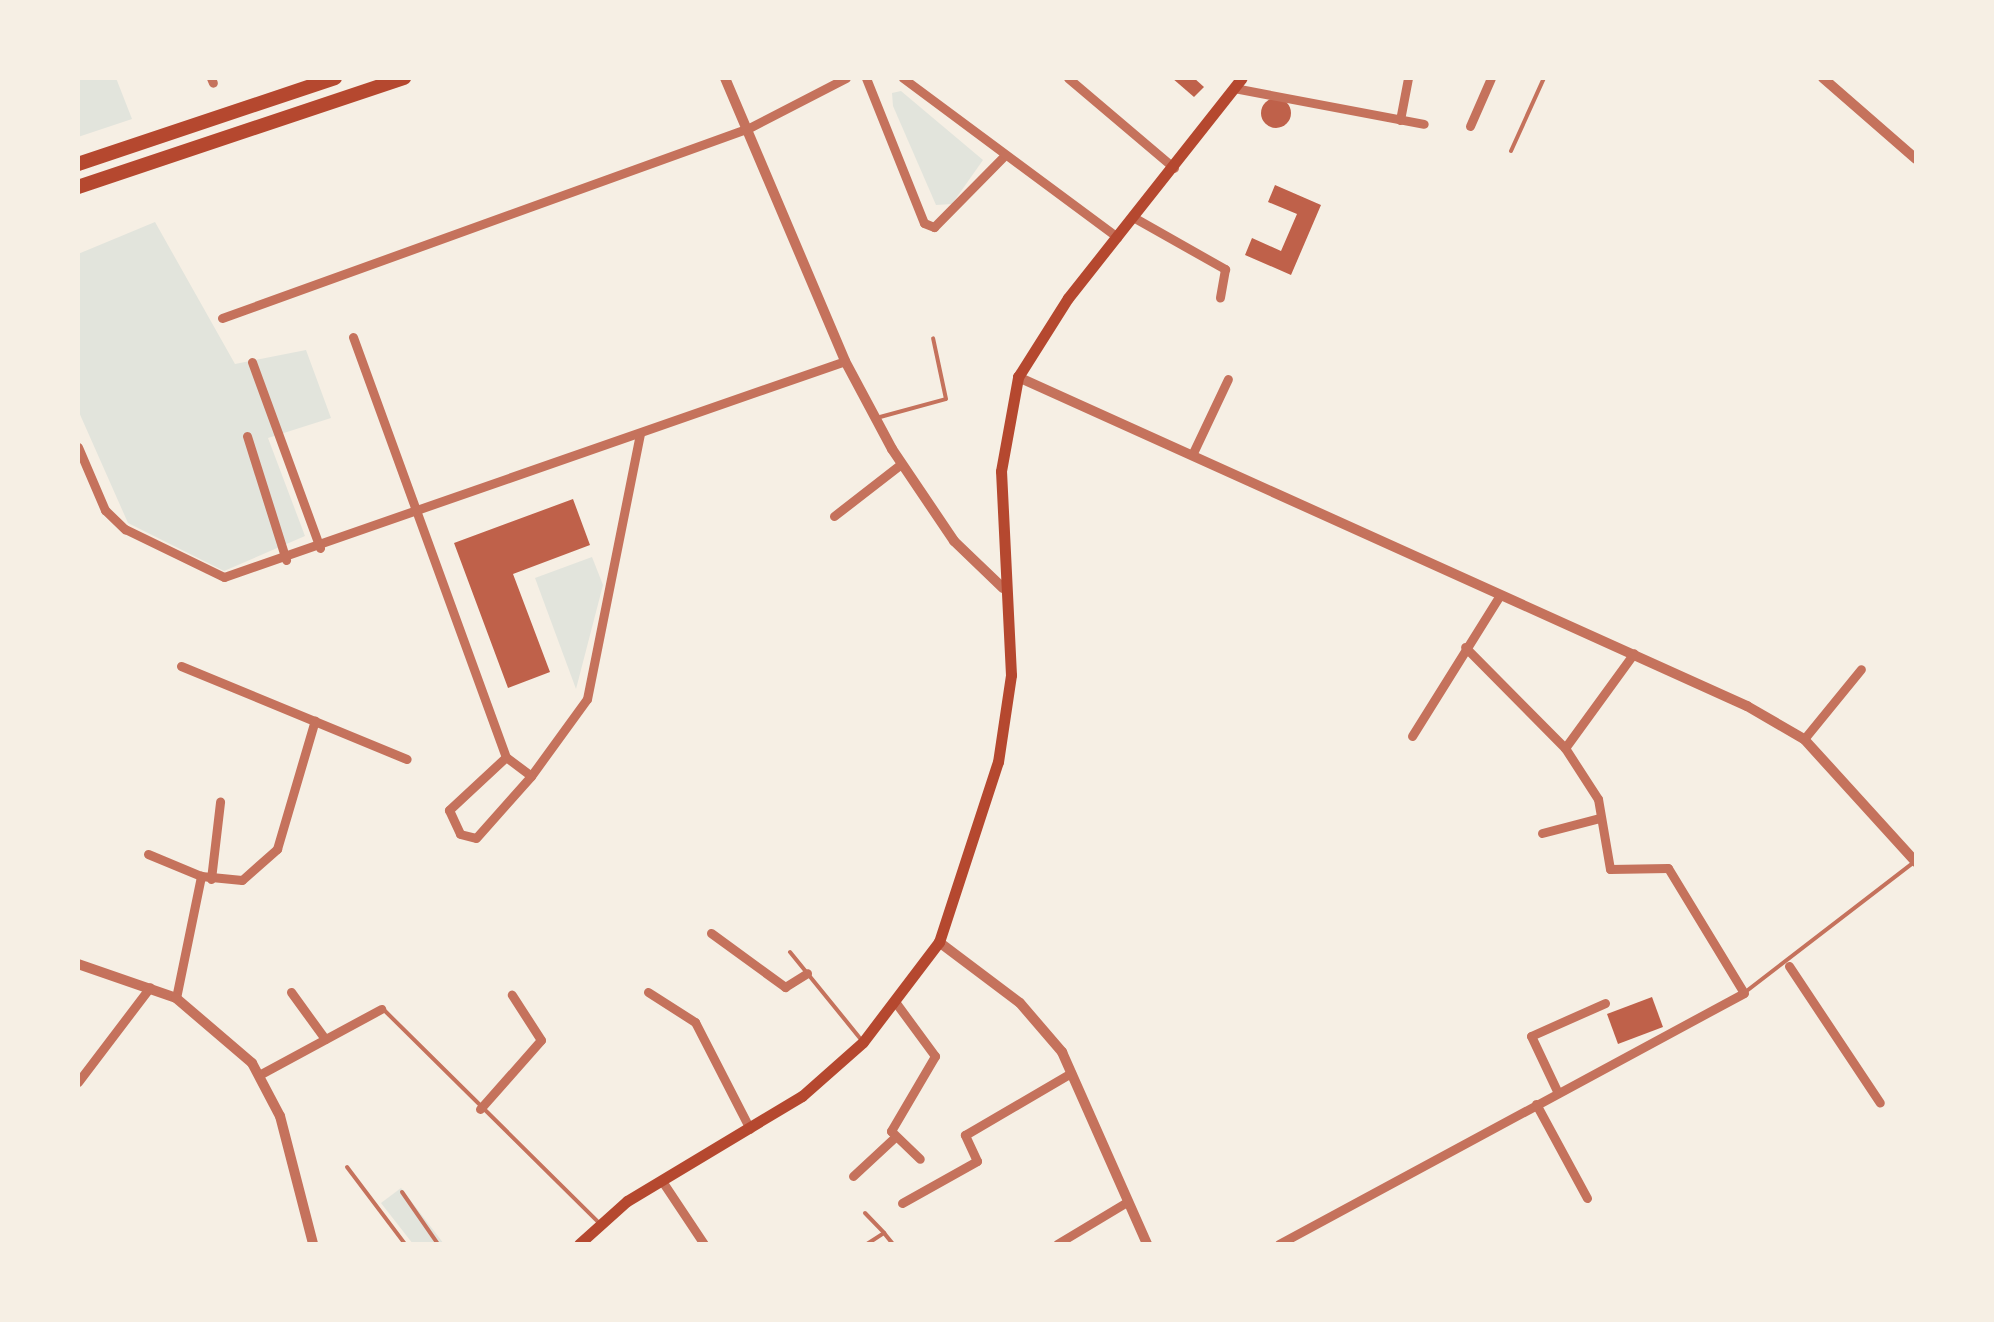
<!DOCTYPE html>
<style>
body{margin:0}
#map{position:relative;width:1994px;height:1322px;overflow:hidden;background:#f6efe4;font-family:Manrope,sans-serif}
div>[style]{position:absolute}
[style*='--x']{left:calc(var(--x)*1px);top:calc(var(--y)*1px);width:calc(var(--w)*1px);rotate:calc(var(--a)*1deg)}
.green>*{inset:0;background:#e2e4dc}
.building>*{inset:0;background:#bf614a}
.round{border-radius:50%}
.service>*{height:4px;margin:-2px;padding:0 2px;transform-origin:2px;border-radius:2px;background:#c5725c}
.minor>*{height:9px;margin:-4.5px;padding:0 4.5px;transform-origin:4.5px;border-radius:4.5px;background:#c5725c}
.tertiary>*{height:10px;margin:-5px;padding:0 5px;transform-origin:5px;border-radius:5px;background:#c5725c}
.secondary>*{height:11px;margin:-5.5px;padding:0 5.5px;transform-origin:5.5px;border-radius:5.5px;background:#b5482f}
.trunk>*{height:14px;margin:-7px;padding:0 7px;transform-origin:7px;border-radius:7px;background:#b5482f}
span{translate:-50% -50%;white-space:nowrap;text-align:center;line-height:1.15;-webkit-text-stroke:10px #f6efe4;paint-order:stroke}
.frame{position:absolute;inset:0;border:80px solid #f6efe4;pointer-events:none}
</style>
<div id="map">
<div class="green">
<div style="clip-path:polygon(78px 78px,116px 78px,132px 119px,78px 137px)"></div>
<div style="clip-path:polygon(901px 91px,983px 160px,952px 204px,936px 205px,893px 106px,892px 93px)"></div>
<div style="clip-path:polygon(155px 222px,235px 364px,306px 350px,331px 418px,268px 438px,305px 536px,224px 571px,128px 523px,78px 410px,78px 254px)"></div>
<div style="clip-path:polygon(592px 557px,603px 585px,576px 689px,535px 578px)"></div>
<div style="clip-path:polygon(401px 1188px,444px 1244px,413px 1244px,381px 1203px)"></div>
</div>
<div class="building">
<div style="clip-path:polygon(1172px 78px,1194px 78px,1204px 87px,1194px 97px)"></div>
<div class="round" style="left:1261px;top:98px;width:30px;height:30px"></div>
<div style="clip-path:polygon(1275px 185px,1321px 205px,1291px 275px,1245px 255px,1252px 238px,1281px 251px,1297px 214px,1268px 202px)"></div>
<div style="clip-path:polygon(573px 499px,590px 545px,513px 574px,550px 672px,508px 688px,454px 543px)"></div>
<div style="clip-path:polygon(1652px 997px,1663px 1027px,1618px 1044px,1607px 1014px)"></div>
</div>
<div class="service">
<div style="--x:1511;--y:151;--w:80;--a:-65.7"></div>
<div style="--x:880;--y:417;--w:68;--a:-15.3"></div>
<div style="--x:946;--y:399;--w:62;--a:-102"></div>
<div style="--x:790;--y:952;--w:111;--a:50.9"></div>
<div style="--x:1744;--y:993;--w:215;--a:-37.6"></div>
<div style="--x:384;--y:1010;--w:304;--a:44.7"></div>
<div style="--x:347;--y:1167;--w:96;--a:53"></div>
<div style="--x:402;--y:1192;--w:63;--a:55.3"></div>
<div style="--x:865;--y:1213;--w:28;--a:46"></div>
<div style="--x:867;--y:1244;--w:20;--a:-33"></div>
<div style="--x:884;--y:1233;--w:14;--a:51"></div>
</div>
<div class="minor">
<div style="--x:211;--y:78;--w:5;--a:68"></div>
<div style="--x:866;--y:78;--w:156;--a:68.2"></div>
<div style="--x:924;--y:223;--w:11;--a:22"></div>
<div style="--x:934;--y:227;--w:101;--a:-45.4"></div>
<div style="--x:903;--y:78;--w:267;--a:36.6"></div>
<div style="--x:1068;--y:78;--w:139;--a:40.3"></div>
<div style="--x:1234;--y:88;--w:193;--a:10.7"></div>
<div style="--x:1400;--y:120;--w:43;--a:-79.2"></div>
<div style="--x:1470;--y:126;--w:52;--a:-66.4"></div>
<div style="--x:1133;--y:217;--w:106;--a:29.5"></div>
<div style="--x:1225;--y:269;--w:29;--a:100"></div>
<div style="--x:222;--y:318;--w:560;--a:-19.83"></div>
<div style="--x:749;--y:128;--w:109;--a:-27.3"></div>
<div style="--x:353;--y:337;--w:447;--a:70"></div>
<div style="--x:506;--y:757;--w:31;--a:37"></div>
<div style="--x:531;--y:776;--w:95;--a:-54"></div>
<div style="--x:587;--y:699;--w:270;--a:-78.7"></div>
<div style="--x:252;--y:362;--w:198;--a:69.9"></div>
<div style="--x:247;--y:436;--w:130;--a:72.5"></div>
<div style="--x:78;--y:447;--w:69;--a:66.8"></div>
<div style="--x:105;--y:510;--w:28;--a:44"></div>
<div style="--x:125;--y:529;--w:110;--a:25.9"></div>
<div style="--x:224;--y:577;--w:657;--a:-19.18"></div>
<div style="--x:1192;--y:455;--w:84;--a:-64.7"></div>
<div style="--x:834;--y:516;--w:85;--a:-37.8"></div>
<div style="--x:181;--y:666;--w:244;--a:22.4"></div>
<div style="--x:1412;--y:736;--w:166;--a:-58"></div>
<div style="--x:1804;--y:739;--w:90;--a:-50.8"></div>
<div style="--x:1565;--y:748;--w:117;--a:-54"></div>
<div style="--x:506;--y:757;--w:78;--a:137.1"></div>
<div style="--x:449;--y:810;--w:26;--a:65"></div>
<div style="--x:460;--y:834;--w:16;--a:14"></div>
<div style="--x:476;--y:838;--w:83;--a:-48.4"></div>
<div style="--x:1542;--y:833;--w:60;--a:-14.5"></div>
<div style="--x:148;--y:854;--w:57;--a:22.5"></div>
<div style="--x:211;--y:879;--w:78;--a:-83.3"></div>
<div style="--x:711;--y:933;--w:92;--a:36.1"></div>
<div style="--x:785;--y:987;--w:26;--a:-32"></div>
<div style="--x:1789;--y:966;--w:164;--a:56.4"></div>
<div style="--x:291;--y:992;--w:58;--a:54.1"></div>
<div style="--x:648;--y:992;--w:56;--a:32.6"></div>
<div style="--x:695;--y:1022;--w:120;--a:62.8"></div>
<div style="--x:176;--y:998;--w:125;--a:-78.4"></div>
<div style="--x:201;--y:876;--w:41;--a:5.6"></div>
<div style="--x:242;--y:880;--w:47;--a:-41.5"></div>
<div style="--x:277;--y:849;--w:134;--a:-73.6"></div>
<div style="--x:896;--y:1003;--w:66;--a:53.7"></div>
<div style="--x:935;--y:1056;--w:87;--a:120.4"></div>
<div style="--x:891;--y:1131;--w:40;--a:44"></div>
<div style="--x:259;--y:1075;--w:139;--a:-28.4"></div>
<div style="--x:78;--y:1082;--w:119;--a:-52.8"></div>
<div style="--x:1558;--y:1093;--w:63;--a:-115.3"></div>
<div style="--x:1531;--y:1036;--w:81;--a:-24"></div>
<div style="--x:1536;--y:1104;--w:107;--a:61.5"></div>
<div style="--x:480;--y:1109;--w:92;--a:-48.5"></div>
<div style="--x:541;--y:1040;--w:54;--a:-122.8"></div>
<div style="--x:853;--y:1176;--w:57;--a:-42.9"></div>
<div style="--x:664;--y:1184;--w:72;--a:56.3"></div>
<div style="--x:902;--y:1203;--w:86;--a:-29.2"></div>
<div style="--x:977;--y:1161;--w:29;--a:-115"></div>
<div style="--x:965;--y:1135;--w:123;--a:-30.3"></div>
<div style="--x:1057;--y:1244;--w:82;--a:-31"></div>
<div style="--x:1279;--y:1244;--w:528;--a:-28.36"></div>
<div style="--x:1744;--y:993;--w:146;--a:-121.3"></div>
<div style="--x:1668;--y:868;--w:58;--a:179"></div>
<div style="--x:1610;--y:869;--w:71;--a:-99.7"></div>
<div style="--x:1598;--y:799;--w:61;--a:-122.9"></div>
<div style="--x:1565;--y:748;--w:142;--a:-134.7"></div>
</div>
<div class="tertiary">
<div style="--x:725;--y:78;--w:307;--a:67"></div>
<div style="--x:845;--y:361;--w:100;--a:61.9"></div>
<div style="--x:892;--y:449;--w:111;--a:56"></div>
<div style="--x:954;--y:541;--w:68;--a:43.8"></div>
<div style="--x:1823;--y:78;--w:123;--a:41.1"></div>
<div style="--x:1018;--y:377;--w:800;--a:24.29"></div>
<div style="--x:1747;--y:706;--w:66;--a:30.1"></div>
<div style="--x:1804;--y:739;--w:166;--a:47.7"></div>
<div style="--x:939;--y:942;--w:101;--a:37"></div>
<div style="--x:1020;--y:1003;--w:65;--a:49.4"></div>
<div style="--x:1062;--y:1052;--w:210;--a:66.1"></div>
<div style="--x:78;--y:964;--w:104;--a:19.1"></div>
<div style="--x:176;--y:998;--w:100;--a:40.5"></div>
<div style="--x:252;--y:1063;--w:60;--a:62.2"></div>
<div style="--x:280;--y:1116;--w:132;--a:75.5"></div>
</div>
<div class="secondary">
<div style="--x:579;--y:1244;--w:64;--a:-41.9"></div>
<div style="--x:627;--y:1201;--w:204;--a:-31"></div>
<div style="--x:802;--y:1096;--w:81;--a:-41.5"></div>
<div style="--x:863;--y:1042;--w:126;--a:-52.8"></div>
<div style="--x:939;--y:942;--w:189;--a:-71.9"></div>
<div style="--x:998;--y:762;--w:88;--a:-81.5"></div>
<div style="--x:1011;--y:675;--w:204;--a:-92.8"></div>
<div style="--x:1001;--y:471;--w:96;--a:-79.7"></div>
<div style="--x:1018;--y:377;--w:93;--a:-57.7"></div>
<div style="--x:1068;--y:298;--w:280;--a:-51.7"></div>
</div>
<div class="trunk">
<div style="--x:78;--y:164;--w:271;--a:-18.5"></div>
<div style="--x:78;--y:187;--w:344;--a:-18.5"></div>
</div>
<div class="frame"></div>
</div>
